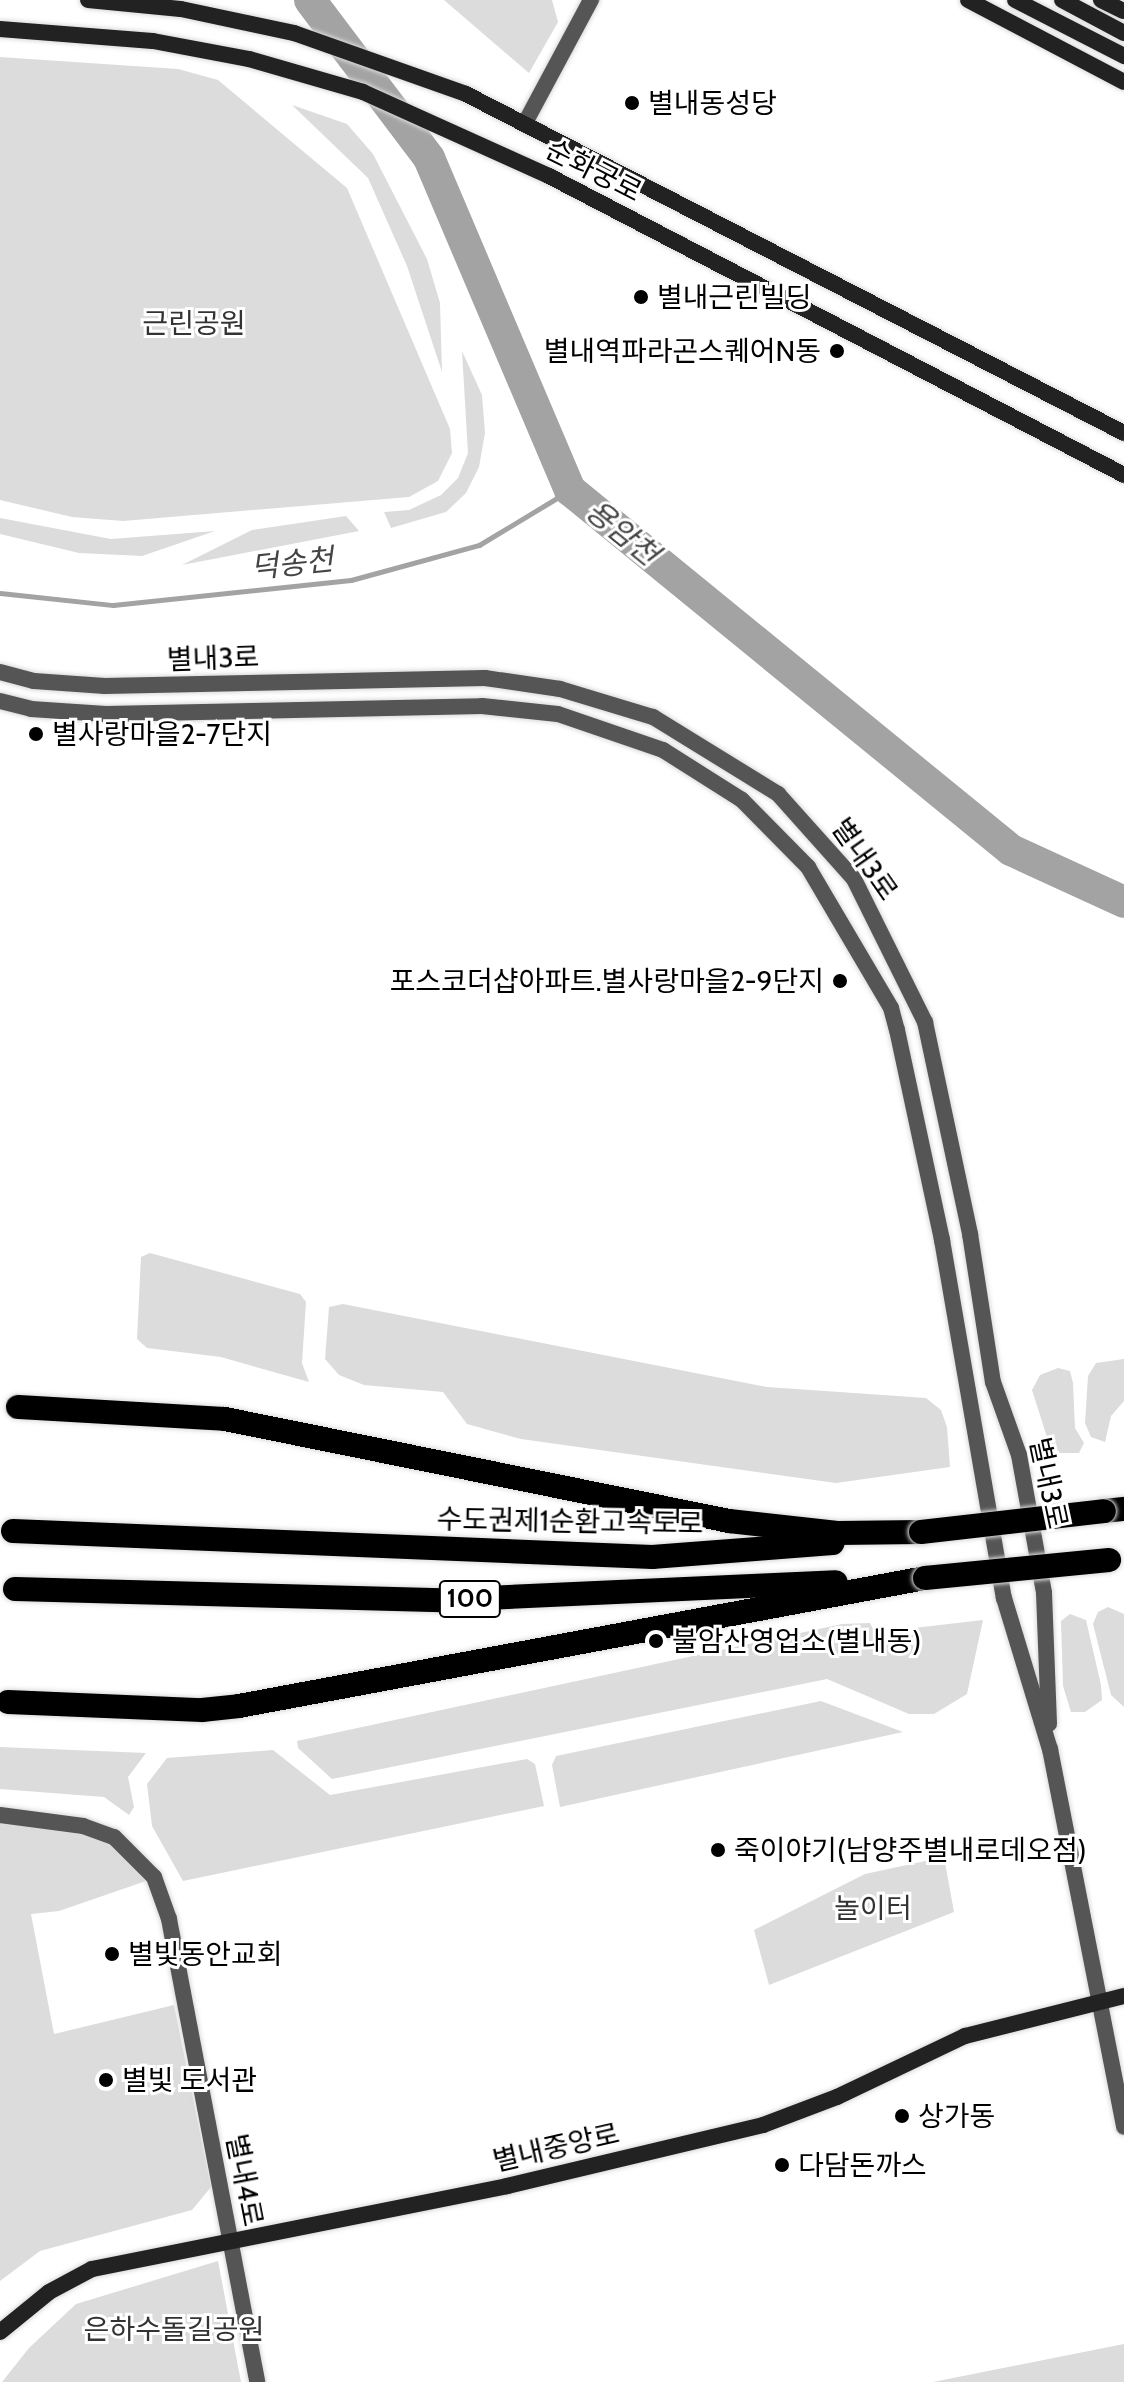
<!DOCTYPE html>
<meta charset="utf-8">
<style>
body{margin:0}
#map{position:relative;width:1124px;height:2382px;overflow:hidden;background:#fff;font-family:Cabin,"Noto Sans KR",sans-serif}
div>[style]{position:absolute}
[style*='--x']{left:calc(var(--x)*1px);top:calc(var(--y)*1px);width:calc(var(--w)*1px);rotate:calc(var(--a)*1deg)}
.green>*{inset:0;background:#dcdcdc}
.stream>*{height:5px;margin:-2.5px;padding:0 2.5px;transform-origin:2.5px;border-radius:2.5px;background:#a3a3a3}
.river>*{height:32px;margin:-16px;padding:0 16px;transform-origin:16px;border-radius:16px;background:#a3a3a3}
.roads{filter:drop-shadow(0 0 2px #dbdbdb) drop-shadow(0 0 2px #dbdbdb)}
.street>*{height:16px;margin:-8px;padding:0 8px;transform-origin:8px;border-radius:8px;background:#555}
.secondary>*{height:16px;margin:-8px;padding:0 8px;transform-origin:8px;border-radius:8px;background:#222}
.highway>*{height:24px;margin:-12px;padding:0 12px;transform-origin:12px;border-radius:12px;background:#000}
.bridges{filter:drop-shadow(0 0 2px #dbdbdb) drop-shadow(0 0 2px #dbdbdb)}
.highway-bridge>*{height:24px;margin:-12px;padding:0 12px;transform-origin:12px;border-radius:12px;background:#000}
.dots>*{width:22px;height:22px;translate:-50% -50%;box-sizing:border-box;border:4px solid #fff;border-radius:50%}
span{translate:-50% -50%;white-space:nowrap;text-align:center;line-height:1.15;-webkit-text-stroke:6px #fff;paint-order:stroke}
.shield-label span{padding:2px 6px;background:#fff;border:2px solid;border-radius:6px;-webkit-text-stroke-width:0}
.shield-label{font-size:26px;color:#000;font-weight:700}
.poi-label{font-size:28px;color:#000}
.left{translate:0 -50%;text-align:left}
.right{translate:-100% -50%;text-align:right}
.street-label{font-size:28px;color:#000}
.park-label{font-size:28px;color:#333}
.water-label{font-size:30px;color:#444;font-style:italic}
</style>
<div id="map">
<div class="green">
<div style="clip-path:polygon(444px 0,552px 0,558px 22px,529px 73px)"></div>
<div style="clip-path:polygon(0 57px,178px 69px,218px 80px,347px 188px,450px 429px,452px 453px,438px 481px,409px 497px,123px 521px,72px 517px,0 500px)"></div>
<div style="clip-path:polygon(292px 105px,347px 124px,373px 154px,427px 259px,440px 303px,442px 372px,407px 266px,368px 178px)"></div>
<div style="clip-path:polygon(462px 351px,482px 395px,485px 433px,479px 467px,466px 493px,446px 512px,391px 528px,384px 512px,409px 510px,441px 495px,458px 478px,468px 453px)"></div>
<div style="clip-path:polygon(346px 516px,359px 531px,182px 565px,252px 530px)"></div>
<div style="clip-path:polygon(0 518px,111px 539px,215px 531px,142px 556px,79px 553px,0 534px)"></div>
<div style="clip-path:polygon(150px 1253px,300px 1294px,306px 1302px,302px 1363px,309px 1382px,221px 1357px,147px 1348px,137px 1339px,141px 1257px)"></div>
<div style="clip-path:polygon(343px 1304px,767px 1387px,926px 1398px,941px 1410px,947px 1427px,950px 1467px,836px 1483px,521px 1439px,467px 1424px,443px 1392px,364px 1385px,339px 1375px,325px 1359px,329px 1307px)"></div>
<div style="clip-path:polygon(1124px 1359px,1124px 1401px,1111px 1416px,1105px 1442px,1091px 1437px,1085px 1423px,1088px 1376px,1096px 1363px)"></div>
<div style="clip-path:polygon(1058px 1368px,1070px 1371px,1073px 1383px,1075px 1428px,1084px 1443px,1079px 1453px,1052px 1453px,1032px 1390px,1040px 1375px)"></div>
<div style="clip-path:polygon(1108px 1607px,1124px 1614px,1124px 1707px,1111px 1695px,1093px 1624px,1098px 1612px)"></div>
<div style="clip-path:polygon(1070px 1614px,1086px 1620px,1101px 1685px,1102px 1700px,1085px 1712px,1071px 1712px,1063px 1686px,1061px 1621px)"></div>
<div style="clip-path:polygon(983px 1620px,967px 1694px,934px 1714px,909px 1714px,827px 1679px,332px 1779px,298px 1748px,297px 1741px,842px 1624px,870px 1623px,878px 1639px,897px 1646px,909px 1645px,914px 1628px)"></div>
<div style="clip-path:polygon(821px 1701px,903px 1732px,560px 1807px,552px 1765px,556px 1756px)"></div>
<div style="clip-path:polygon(0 1747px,146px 1753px,128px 1777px,134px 1807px,129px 1815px,104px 1797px,0 1789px)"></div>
<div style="clip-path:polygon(273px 1750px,330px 1795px,527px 1759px,535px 1764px,544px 1806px,183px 1881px,152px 1826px,147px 1784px,167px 1758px)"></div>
<div style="clip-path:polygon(0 1822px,88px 1832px,122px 1847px,146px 1881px,59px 1911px,31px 1914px,54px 2034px,174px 2005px,211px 2187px,192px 2210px,40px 2251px,0 2281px)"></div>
<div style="clip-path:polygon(944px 1857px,954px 1912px,769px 1985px,754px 1930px,865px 1874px)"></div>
<div style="clip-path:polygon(218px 2261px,241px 2382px,2px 2382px,29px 2348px,76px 2304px)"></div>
<div style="clip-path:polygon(1124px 2344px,1124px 2382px,933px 2382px)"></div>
</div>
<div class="stream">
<div style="--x:0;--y:593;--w:114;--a:6.1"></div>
<div style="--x:113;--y:605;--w:239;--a:-6"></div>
<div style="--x:351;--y:580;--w:133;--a:-15.3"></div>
<div style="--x:479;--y:545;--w:106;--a:-31.1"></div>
</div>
<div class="river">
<div style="--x:310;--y:0;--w:198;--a:53"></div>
<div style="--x:429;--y:158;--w:361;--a:67"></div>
<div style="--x:570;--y:490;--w:569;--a:39.23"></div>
<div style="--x:1011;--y:850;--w:124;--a:24.7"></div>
</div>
<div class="roads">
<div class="street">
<div style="--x:525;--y:123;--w:140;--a:-61.8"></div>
<div style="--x:0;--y:672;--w:35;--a:15"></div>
<div style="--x:34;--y:681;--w:71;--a:4"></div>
<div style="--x:105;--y:686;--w:380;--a:-1.2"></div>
<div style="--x:485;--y:678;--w:76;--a:8.3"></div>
<div style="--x:560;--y:689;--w:97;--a:16.8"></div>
<div style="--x:653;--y:717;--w:147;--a:31.6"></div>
<div style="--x:778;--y:794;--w:114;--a:48.2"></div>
<div style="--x:854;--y:879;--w:160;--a:63.6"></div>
<div style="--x:925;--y:1022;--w:217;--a:78"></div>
<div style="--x:970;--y:1234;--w:150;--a:81.2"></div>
<div style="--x:993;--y:1382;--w:77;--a:70.4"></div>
<div style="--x:1019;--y:1455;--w:140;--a:79.7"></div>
<div style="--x:1044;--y:1593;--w:131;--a:87.8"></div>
<div style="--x:0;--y:701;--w:32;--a:14"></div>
<div style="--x:31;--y:709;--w:75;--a:3.8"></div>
<div style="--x:106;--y:714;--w:376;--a:-1.2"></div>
<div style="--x:482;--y:706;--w:76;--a:6"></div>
<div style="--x:558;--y:714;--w:111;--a:18.9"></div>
<div style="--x:663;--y:750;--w:93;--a:32.3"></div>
<div style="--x:742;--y:800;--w:94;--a:45.4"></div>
<div style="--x:808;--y:867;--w:164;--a:59.5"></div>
<div style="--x:891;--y:1008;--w:23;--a:75"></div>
<div style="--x:897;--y:1030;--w:215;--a:77.9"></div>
<div style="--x:942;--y:1240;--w:363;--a:80.2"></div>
<div style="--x:1004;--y:1598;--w:158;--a:73.1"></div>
<div style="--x:1050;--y:1749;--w:385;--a:78.9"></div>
<div style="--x:0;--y:1815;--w:84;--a:7.5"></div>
<div style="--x:83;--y:1826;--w:33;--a:20"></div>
<div style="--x:114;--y:1837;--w:57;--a:45"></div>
<div style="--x:154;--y:1877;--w:45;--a:70.3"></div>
<div style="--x:169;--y:1919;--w:471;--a:79.2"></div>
</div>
<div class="secondary">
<div style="--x:88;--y:0;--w:93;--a:5.5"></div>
<div style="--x:181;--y:9;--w:116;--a:12"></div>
<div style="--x:294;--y:33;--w:182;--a:19.5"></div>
<div style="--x:466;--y:94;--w:740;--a:27.26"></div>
<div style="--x:968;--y:0;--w:176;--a:27.7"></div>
<div style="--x:1015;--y:0;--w:123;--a:27.2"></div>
<div style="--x:1062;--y:0;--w:70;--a:28"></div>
<div style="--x:1101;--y:0;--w:25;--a:26"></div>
<div style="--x:0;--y:29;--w:153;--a:4.5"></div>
<div style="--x:153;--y:41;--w:98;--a:10.6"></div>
<div style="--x:249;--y:59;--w:119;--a:16.1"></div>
<div style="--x:363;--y:92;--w:204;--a:24.3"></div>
<div style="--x:549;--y:176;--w:648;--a:27.47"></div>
<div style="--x:0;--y:2332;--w:63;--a:-39.2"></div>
<div style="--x:49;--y:2292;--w:49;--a:-28.1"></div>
<div style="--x:92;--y:2269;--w:423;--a:-11.3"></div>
<div style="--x:507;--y:2186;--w:263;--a:-13.4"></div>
<div style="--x:763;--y:2125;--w:79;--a:-20.7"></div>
<div style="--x:837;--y:2097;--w:142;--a:-25.5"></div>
<div style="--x:965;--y:2036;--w:164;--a:-14.1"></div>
</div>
<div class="highway">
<div style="--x:18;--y:1407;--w:207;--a:3.3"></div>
<div style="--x:225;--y:1419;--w:514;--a:11.44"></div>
<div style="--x:729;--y:1521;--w:109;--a:6.3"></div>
<div style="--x:837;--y:1533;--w:84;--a:-0.7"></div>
<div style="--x:1104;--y:1511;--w:20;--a:-6"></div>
<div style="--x:13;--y:1531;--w:640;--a:2.33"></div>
<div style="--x:652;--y:1557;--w:181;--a:-4.4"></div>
<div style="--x:15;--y:1589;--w:427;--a:1.5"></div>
<div style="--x:442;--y:1600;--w:394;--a:-2.6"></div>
<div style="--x:8;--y:1702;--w:194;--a:2.4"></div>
<div style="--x:202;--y:1710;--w:37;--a:-6"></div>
<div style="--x:239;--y:1706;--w:698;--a:-10.57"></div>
</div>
</div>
<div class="bridges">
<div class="highway-bridge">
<div style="--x:921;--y:1532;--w:184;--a:-6.5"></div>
<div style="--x:925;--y:1578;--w:185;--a:-5.6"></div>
</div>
</div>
<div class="dots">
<div style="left:632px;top:103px;background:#000"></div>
<div style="left:641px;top:297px;background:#000"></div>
<div style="left:837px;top:351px;background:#000"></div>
<div style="left:36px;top:734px;background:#000"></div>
<div style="left:840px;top:981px;background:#000"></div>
<div style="left:656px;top:1641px;background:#000"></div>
<div style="left:718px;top:1850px;background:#000"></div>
<div style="left:112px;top:1954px;background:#000"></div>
<div style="left:106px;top:2080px;background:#000"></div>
<div style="left:902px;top:2116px;background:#000"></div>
<div style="left:782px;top:2165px;background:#000"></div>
</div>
<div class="shield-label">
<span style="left:470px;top:1599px">100</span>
</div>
<div class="poi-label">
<span class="left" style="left:648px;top:103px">별내동성당</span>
<span class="left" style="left:657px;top:297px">별내근린빌딩</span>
<span class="right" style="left:821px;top:351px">별내역파라곤스퀘어N동</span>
<span class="left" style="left:52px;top:734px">별사랑마을2-7단지</span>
<span class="right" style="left:824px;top:981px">포스코더샵아파트.별사랑마을2-9단지</span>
<span class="left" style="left:672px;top:1641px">불암산영업소(별내동)</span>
<span class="left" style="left:734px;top:1850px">죽이야기(남양주별내로데오점)</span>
<span class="left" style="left:128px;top:1954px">별빛동안교회</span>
<span class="left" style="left:122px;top:2080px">별빛 도서관</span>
<span class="left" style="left:918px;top:2116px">상가동</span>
<span class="left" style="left:798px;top:2165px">다담돈까스</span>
</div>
<div class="street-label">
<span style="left:594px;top:170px;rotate:27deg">순화궁로</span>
<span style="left:213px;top:658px;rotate:-2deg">별내3로</span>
<span style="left:865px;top:859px;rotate:55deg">별내3로</span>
<span style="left:1049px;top:1483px;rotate:78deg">별내3로</span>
<span style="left:570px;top:1521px;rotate:1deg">수도권제1순환고속도로</span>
<span style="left:556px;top:2147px;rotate:-13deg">별내중앙로</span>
<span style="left:245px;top:2180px;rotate:79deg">별내4로</span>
</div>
<div class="park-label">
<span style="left:194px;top:323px">근린공원</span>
<span style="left:873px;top:1908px">놀이터</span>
<span style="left:174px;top:2329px">은하수돌길공원</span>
</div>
<div class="water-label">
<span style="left:622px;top:533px;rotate:39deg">용암천</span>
<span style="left:292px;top:564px;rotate:-6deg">덕송천</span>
</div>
</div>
